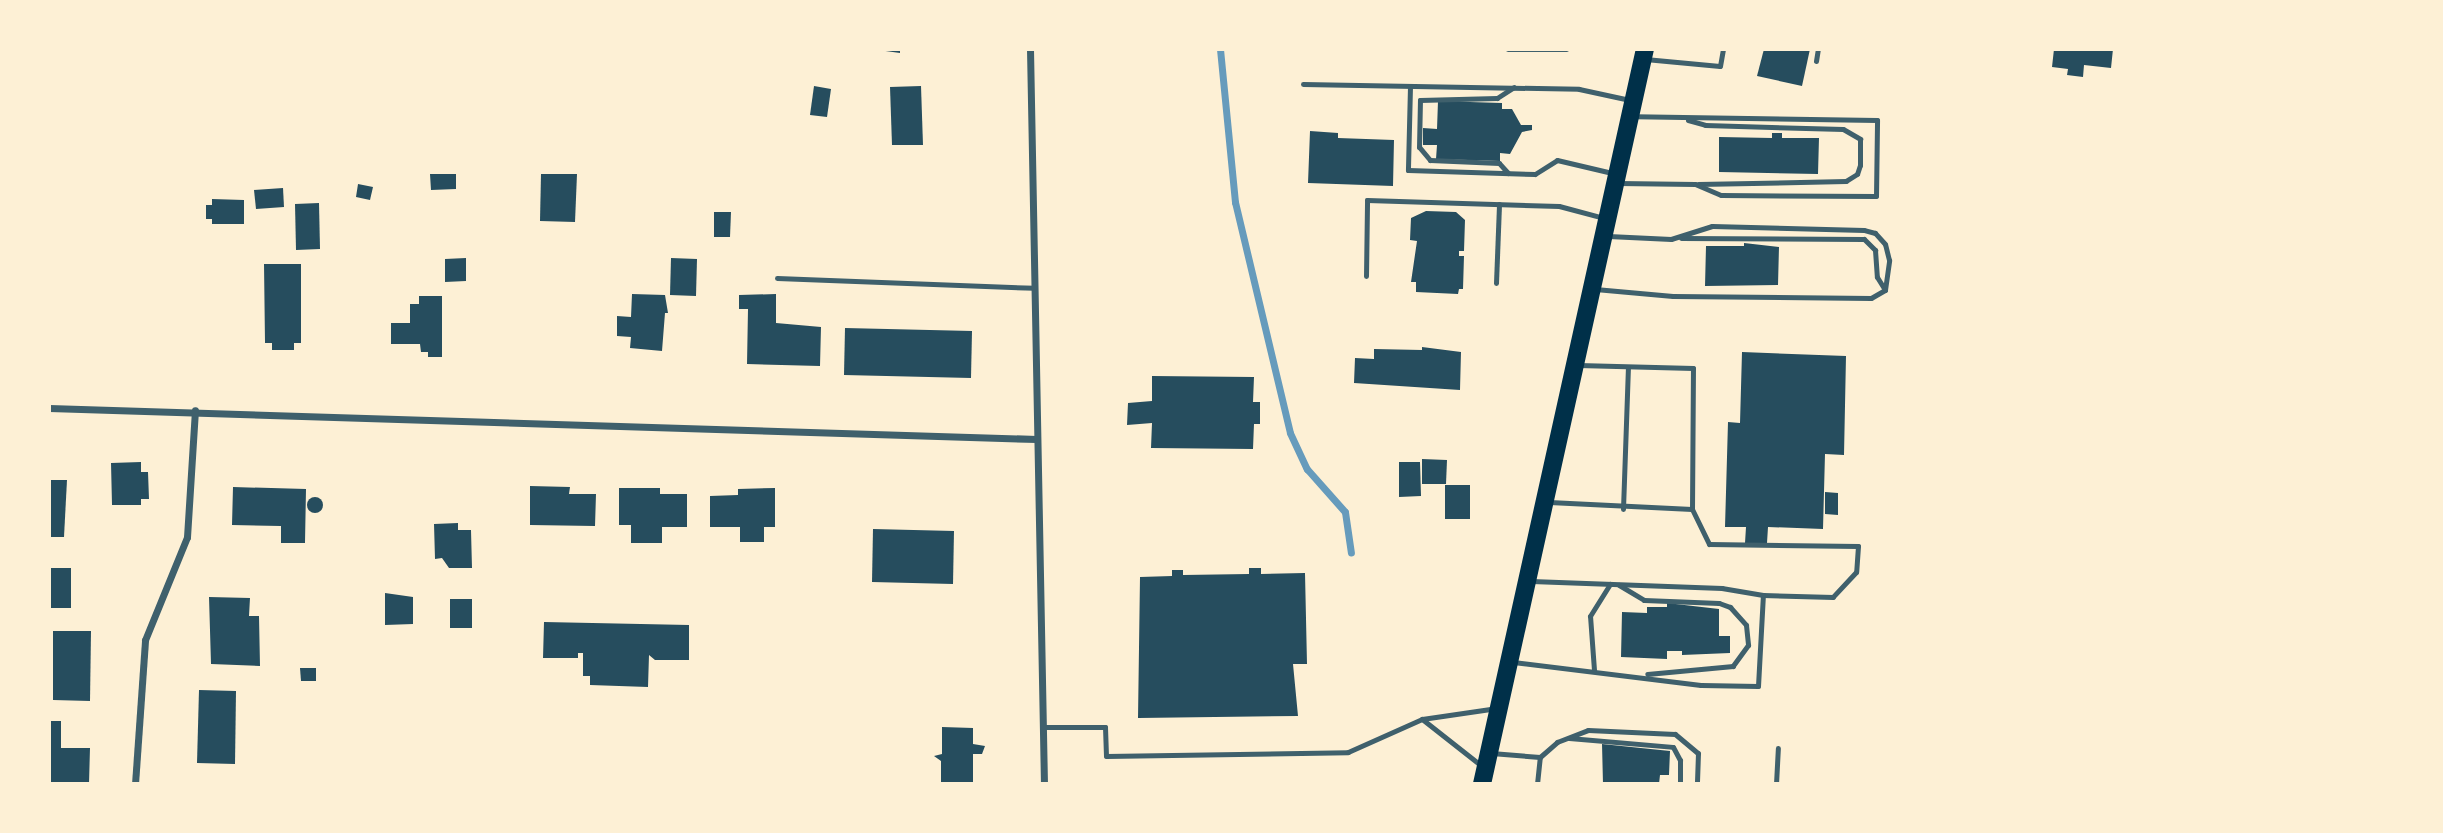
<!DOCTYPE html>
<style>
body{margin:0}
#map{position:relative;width:2443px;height:833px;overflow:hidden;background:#fdf0d5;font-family:Spectral,serif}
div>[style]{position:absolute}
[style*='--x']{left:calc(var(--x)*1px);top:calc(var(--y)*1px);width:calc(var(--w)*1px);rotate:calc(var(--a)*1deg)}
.stream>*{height:7px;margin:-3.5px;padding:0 3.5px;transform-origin:3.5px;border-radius:3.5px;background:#669bbc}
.building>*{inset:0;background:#264d5e}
.round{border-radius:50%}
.service>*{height:5px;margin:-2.5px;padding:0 2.5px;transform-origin:2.5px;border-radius:2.5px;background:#3f606c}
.minor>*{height:7px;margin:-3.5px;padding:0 3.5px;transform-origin:3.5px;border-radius:3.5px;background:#3f606c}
.primary>*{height:18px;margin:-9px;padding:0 9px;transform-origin:9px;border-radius:9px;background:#003049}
span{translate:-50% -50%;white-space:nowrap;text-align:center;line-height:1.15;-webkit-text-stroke:6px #fdf0d5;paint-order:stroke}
.frame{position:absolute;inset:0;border:51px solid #fdf0d5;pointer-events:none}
</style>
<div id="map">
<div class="stream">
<div style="--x:1220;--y:49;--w:154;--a:84.4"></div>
<div style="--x:1235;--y:202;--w:237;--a:76.6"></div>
<div style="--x:1290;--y:433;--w:40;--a:65"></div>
<div style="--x:1307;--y:469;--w:57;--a:48.5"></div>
<div style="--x:1345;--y:512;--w:41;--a:81.7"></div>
</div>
<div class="building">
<div style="clip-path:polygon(871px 49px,900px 49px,900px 53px)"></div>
<div style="clip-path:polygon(1764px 49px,1810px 49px,1802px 86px,1757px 76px)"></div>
<div style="clip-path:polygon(2054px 49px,2113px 49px,2111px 68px,2084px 65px,2083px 77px,2067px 75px,2068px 69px,2052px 67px)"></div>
<div style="clip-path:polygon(814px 86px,831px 89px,827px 117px,810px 115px)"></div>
<div style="clip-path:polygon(921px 86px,923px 145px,892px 145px,890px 87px)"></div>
<div style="clip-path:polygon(1438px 101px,1502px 103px,1502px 109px,1512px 109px,1521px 125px,1532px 125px,1532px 130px,1522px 132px,1510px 154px,1500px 153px,1500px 161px,1436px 159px,1437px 145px,1423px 145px,1423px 128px,1437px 129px)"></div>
<div style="clip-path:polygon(1310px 131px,1338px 133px,1338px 138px,1394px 140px,1393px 186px,1308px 183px)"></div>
<div style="clip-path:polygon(1772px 133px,1782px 133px,1782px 138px,1819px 138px,1818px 174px,1719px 172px,1719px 137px,1772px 138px)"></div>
<div style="clip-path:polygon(430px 174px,456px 174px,456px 189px,431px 190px)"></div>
<div style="clip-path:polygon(541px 174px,577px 174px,575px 222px,540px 221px)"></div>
<div style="clip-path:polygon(358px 184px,373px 187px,370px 200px,356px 197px)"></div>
<div style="clip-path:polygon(283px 188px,284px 207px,256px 209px,254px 190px)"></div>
<div style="clip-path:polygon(212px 199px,244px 200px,244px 224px,212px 224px,212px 219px,206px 219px,206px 205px,212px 205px)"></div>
<div style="clip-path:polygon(319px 203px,320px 249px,296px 250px,295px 204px)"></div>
<div style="clip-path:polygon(1426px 211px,1456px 212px,1465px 220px,1464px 251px,1459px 251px,1459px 256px,1464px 256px,1463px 289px,1459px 289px,1458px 294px,1416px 292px,1416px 282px,1411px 282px,1417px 241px,1410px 240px,1411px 218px)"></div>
<div style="clip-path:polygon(714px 212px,731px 212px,730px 237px,714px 237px)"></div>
<div style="clip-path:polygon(1744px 243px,1779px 247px,1778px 285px,1705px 286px,1706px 246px,1744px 246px)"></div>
<div style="clip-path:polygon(466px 258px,466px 281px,445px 282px,445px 259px)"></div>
<div style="clip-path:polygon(671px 258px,697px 259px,696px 296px,670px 295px)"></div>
<div style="clip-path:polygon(264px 264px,301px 264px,301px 343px,294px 343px,294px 350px,272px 350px,272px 343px,265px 343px)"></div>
<div style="clip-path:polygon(632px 294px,665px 295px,668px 313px,665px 313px,662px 351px,630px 348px,631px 337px,617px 336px,617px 316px,631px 317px)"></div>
<div style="clip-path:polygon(776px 294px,776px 323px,821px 327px,820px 366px,747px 364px,748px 309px,739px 309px,739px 295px)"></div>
<div style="clip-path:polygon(419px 296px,442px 296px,442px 357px,428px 357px,428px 352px,421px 352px,420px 344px,391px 344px,391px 323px,410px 323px,410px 304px,419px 304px)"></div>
<div style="clip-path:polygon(845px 328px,972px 331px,971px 378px,844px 375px)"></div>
<div style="clip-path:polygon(1422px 347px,1461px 352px,1460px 390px,1354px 383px,1355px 358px,1374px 359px,1374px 349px,1422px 350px)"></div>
<div style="clip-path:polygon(1742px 352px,1846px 356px,1844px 455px,1825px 454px,1823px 529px,1768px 527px,1767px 543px,1745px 543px,1746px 527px,1725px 527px,1728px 422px,1740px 423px)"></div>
<div style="clip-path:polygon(1152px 376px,1254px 377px,1253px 402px,1260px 402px,1260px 424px,1254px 424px,1253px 449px,1151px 448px,1152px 423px,1127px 425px,1128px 403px,1152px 401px)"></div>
<div style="clip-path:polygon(1422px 459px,1447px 460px,1446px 484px,1422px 484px)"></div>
<div style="clip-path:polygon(141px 462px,141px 472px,148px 472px,149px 499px,141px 499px,141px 505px,112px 505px,111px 463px)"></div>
<div style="clip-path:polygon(1399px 462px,1420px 462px,1421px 496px,1399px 497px)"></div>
<div style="clip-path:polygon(49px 480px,67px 480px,64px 537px,49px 537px)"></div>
<div style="clip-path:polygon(1445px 485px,1470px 485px,1470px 519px,1445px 519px)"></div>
<div style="clip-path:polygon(530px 486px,570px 487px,569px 494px,596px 494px,595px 526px,530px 525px)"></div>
<div style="clip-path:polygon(233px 487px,306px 489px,305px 543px,281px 543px,281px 526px,232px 525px)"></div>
<div style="clip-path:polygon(619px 488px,660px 488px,660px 494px,687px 494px,687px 527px,662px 527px,662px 543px,631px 543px,631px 525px,619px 525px)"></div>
<div style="clip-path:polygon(775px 488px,775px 527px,764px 527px,764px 542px,740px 542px,740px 527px,710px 527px,710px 496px,738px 495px,738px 489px)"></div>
<div style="clip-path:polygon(1825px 492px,1838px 493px,1838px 515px,1825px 514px)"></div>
<div class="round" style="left:307px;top:497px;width:16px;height:16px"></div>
<div style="clip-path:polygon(458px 523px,458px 530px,471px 530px,472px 568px,449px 568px,442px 558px,435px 559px,434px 524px)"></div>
<div style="clip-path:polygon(873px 529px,954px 531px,953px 584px,872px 582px)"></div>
<div style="clip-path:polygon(50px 568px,71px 568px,71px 608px,49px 608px)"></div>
<div style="clip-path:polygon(1249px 568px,1261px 568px,1261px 574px,1305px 573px,1307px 664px,1293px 664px,1298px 716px,1138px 718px,1140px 577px,1172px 576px,1172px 570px,1183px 570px,1183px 575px,1249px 574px)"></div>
<div style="clip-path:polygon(385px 593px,413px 597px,413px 624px,385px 625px)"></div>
<div style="clip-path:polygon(209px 597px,250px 598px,249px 616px,259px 616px,260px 666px,211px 664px)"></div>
<div style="clip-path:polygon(450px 599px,472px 599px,472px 628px,450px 628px)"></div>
<div style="clip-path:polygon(1667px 603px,1719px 609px,1719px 636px,1730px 636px,1730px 653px,1682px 655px,1682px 651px,1667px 651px,1667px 659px,1621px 657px,1622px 612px,1647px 613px,1647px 607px,1667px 607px)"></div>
<div style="clip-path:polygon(544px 622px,689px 625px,689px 660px,655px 660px,649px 655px,648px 687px,590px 685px,590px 676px,583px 676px,583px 653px,578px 653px,578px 658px,543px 658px)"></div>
<div style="clip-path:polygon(53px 631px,91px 631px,90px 701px,53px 700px)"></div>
<div style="clip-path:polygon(300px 668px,316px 668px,316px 681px,301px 681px)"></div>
<div style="clip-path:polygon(199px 690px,236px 691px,235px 764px,197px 763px)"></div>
<div style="clip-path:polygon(49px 721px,61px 721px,61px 748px,90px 748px,89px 784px,49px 784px)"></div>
<div style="clip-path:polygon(942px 727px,973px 728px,973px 744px,985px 746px,982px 754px,973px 754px,973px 784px,941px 784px,941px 761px,934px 756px,942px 754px)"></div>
<div style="clip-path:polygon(1602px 744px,1670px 751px,1669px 775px,1660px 775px,1659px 784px,1603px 784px)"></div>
</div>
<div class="service">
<div style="--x:1508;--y:49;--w:58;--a:0"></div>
<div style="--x:1645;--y:59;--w:75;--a:5.3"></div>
<div style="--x:1720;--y:66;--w:17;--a:-80"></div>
<div style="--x:1816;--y:61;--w:12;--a:-81"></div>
<div style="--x:1303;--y:84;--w:276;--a:1"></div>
<div style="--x:1579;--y:89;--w:52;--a:12.2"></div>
<div style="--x:1410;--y:86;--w:84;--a:91.4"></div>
<div style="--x:1408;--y:170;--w:127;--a:1.8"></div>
<div style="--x:1535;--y:174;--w:26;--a:-32"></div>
<div style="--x:1557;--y:160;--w:61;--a:13.3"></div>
<div style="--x:1688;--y:120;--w:18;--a:16"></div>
<div style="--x:1705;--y:125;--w:138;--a:1.7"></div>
<div style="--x:1843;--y:129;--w:20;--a:30"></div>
<div style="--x:1860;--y:139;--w:26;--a:90"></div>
<div style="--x:1860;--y:165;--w:9;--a:108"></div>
<div style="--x:1857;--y:174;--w:13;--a:148"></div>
<div style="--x:1846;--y:181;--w:148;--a:178.8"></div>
<div style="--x:1508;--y:173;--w:13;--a:-132"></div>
<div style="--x:1499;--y:163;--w:69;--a:-177.5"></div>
<div style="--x:1430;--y:160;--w:17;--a:-130"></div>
<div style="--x:1419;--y:147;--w:47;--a:-88.8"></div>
<div style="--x:1420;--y:100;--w:77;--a:-1.5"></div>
<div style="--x:1497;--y:98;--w:20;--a:-33"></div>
<div style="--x:1618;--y:183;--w:77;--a:0.7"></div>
<div style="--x:1695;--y:184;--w:28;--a:23"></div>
<div style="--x:1721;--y:195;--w:155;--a:0.4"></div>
<div style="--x:1876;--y:196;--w:76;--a:-89.2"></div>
<div style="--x:1877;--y:120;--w:242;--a:-179.1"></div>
<div style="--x:1681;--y:238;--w:183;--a:0.3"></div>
<div style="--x:1864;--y:239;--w:16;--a:45"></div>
<div style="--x:1875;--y:250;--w:27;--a:86"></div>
<div style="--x:1877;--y:277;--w:15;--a:58"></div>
<div style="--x:1366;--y:276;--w:76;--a:-89.2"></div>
<div style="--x:1367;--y:200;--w:192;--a:1.8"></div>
<div style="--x:1559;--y:206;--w:47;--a:14.9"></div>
<div style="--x:777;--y:278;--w:257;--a:2.2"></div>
<div style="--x:1496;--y:283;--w:79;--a:-87.8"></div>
<div style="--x:1595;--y:289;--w:78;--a:5.1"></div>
<div style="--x:1673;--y:296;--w:198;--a:0.6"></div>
<div style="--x:1871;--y:298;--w:16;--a:-30"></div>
<div style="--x:1885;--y:290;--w:30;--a:-82"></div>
<div style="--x:1889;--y:260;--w:16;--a:-104"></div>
<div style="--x:1885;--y:244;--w:15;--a:-132"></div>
<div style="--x:1875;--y:233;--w:11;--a:-165"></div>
<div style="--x:1864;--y:230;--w:152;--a:-178.5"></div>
<div style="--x:1712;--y:226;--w:43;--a:162.4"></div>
<div style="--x:1671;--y:239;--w:63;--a:-177.3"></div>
<div style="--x:1549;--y:502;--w:143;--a:2.8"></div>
<div style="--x:1692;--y:509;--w:141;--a:-89.6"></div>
<div style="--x:1693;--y:368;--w:115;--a:-178.5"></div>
<div style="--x:1623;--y:509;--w:142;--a:-88"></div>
<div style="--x:1692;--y:509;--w:39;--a:64"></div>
<div style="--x:1709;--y:544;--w:149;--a:0.8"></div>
<div style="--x:1858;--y:546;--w:26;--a:94"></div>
<div style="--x:1856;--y:572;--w:34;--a:133"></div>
<div style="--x:1833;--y:597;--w:70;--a:-178.4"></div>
<div style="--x:1619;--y:585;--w:29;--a:31"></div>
<div style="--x:1644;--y:600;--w:75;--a:2.3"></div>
<div style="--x:1719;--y:603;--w:12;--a:20"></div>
<div style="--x:1730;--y:607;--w:24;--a:48"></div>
<div style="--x:1746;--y:625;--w:20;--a:84"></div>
<div style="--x:1748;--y:645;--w:26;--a:126"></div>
<div style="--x:1733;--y:666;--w:86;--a:174.7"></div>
<div style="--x:1513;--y:662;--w:189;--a:7"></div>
<div style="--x:1701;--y:685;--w:57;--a:1"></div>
<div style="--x:1758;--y:686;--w:91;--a:-86.9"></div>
<div style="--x:1763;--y:595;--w:42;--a:-170.3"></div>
<div style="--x:1722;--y:588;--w:191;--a:-177.9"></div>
<div style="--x:1594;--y:670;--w:54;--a:-94.2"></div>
<div style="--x:1590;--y:616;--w:38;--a:-58"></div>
<div style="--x:1422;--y:719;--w:78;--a:38.2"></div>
<div style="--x:1043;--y:727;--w:62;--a:0"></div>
<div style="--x:1105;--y:727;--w:29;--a:88"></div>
<div style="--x:1106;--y:756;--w:242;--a:-0.9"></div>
<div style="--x:1348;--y:752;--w:81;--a:-24"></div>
<div style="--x:1422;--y:719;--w:76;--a:-8.3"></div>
<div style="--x:1569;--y:738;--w:104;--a:4.9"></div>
<div style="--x:1673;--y:747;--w:15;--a:62"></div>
<div style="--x:1680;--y:760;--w:24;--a:90"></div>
<div style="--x:1491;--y:753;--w:49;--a:4.7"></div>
<div style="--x:1537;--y:784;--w:27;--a:-84"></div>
<div style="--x:1540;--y:757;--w:23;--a:-41"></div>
<div style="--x:1557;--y:742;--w:33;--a:-21"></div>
<div style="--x:1588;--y:730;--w:87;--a:2.6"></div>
<div style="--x:1675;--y:734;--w:30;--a:40"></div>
<div style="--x:1698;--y:753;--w:31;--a:92"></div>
<div style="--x:1776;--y:784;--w:36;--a:-87"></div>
</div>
<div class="minor">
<div style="--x:1030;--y:49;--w:735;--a:88.91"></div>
<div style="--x:49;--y:408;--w:988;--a:1.8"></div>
<div style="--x:135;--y:784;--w:144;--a:-86"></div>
<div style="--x:145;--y:640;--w:111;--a:-67.8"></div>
<div style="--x:187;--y:537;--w:127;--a:-86.4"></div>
</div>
<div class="primary">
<div style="--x:1482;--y:784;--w:753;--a:-77.5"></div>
</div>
<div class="frame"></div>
</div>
